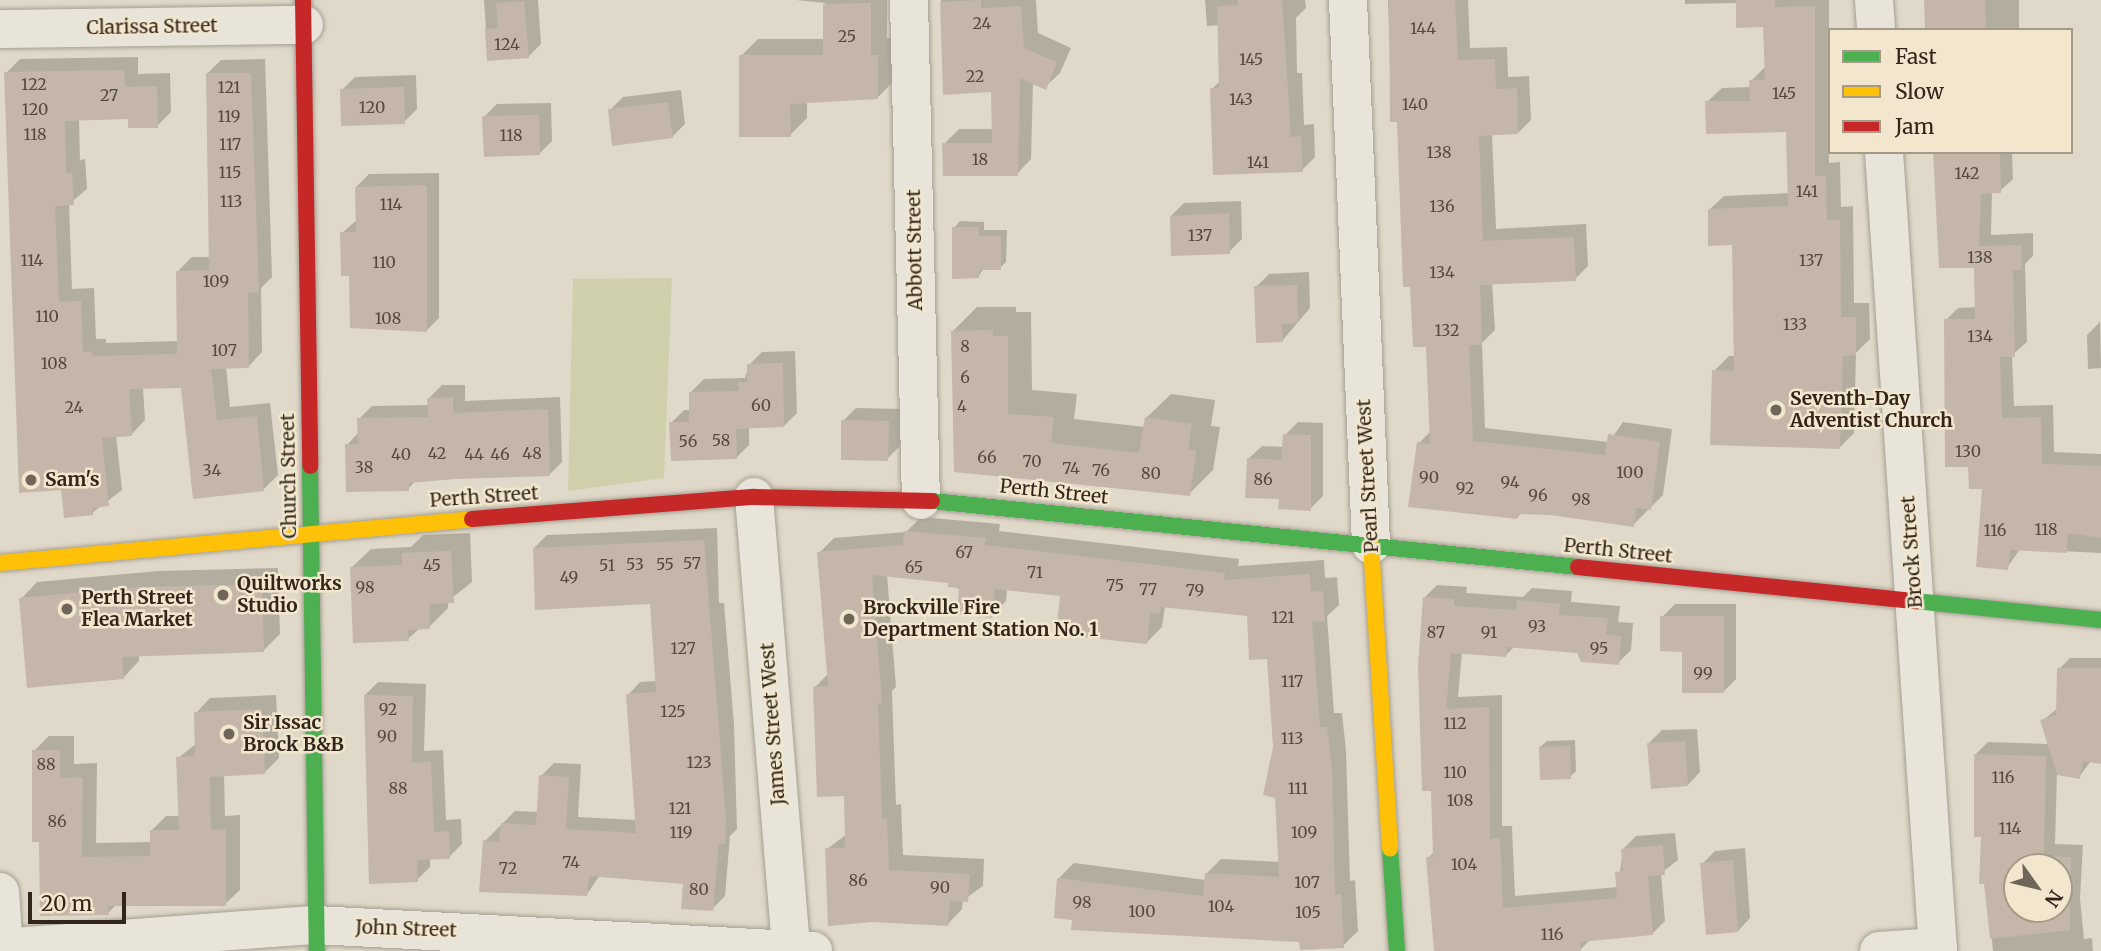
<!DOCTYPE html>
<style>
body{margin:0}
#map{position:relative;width:2101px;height:951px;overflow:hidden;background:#e0d9c9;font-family:Merriweather,serif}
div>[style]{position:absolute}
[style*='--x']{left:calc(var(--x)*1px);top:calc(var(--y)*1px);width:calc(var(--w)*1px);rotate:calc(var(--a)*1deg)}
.green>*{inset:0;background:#d0cfac}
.shadow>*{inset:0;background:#0003}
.building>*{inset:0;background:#c4b7aa}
.roads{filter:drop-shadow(0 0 2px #a59e93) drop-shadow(0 0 2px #a59e93)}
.street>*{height:38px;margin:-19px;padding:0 19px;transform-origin:19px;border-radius:19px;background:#e8e4da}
.fast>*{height:16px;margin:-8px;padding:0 8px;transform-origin:8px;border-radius:8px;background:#4caf50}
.slow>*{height:16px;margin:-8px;padding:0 8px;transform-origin:8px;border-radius:8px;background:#ffc107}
.jam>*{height:16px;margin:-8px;padding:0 8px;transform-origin:8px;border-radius:8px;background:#c62828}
.dots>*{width:19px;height:19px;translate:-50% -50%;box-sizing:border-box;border:4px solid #f2e7ce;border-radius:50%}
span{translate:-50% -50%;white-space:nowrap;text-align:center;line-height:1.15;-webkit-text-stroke:5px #f2e7ce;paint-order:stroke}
.number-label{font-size:16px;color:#564a40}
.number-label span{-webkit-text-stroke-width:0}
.street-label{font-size:19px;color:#32261c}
.poi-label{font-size:19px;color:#32261c;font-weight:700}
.left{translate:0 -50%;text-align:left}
.legend{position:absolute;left:1828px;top:28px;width:245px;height:126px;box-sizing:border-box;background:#f2e7ce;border:2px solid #a59a87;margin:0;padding:9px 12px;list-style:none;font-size:21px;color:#32261c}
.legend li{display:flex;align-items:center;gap:14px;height:35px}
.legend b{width:35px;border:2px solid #a59a87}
.north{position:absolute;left:2003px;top:853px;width:70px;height:70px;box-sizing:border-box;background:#f2e7ce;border:2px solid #a59a87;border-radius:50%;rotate:124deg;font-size:19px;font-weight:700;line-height:28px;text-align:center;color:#32261c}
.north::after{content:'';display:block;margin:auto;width:24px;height:32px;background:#6f6559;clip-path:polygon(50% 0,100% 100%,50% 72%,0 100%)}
.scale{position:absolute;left:28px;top:892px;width:98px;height:32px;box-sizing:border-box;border:4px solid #32261c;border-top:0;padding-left:9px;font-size:21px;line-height:24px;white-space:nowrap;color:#32261c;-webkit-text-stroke:5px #f2e7ce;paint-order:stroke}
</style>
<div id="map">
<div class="green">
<div style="clip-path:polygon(672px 278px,664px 478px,568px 491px,573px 279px)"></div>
</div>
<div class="shadow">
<div style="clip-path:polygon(484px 0,538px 0,541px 44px,528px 57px,488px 60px)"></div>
<div style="clip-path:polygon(796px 0,887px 0,887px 38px,895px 38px,895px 80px,878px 97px,807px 101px,807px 118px,790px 135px,741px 56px,758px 39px,825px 39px,825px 3px)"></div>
<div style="clip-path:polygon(941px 0,1036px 0,1038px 33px,1071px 48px,1060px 73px,1045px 87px,1033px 82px,1031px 159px,1017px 174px,944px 144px,959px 129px,994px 129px,993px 91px,945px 93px)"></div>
<div style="clip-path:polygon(1205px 0,1305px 0,1306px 8px,1296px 18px,1297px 73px,1302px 73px,1304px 125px,1314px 124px,1315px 157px,1302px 170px,1212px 89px,1221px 80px,1220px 25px,1207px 26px)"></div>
<div style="clip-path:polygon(1388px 0,1468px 0,1470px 48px,1507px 47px,1508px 77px,1529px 76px,1531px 120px,1518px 133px,1492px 134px,1496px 229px,1586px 224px,1588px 266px,1575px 279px,1492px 282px,1495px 330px,1482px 343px,1485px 428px,1609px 442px,1623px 422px,1672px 429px,1663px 495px,1633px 525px,1550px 513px,1522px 512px,1517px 518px,1419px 443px,1431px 431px,1428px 345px,1398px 120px,1392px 120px)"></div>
<div style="clip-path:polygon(1685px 0,1829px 0,1829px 163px,1840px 162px,1841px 207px,1853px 206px,1854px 303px,1869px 303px,1870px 339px,1856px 353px,1854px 433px,1839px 448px,1714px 371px,1729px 356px,1736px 356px,1734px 243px,1709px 210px,1724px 196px,1789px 193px,1788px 131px,1707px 102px,1722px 88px,1751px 87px,1751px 81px,1766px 66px,1765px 25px,1737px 3px,1685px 4px)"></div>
<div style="clip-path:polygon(1926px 0,2019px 0,2019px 30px,1928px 30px)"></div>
<div style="clip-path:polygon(138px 57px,138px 74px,170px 73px,171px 112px,157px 126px,130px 117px,79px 119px,80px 160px,85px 159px,87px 189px,69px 204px,72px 289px,94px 288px,96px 339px,106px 339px,106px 343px,179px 341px,178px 271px,192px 257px,211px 257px,207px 74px,221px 60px,265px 59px,272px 277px,261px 288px,262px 352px,249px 366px,226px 367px,230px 407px,270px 403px,278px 475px,264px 489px,183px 386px,143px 387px,145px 420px,132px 434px,116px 435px,122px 490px,92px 513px,6px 73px,20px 59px)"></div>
<div style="clip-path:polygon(416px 75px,417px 109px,404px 122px,342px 90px,355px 77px)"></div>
<div style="clip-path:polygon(681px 90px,685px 124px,672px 137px,610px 110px,623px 97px)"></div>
<div style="clip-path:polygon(551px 103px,552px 141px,539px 154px,484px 117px,497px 104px)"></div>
<div style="clip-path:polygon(1935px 152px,2012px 152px,2013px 179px,2000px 191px,1992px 192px,1991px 235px,2033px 233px,2033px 256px,2025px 264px,2027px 342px,2012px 355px,2014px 406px,2053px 405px,2054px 452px,2101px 454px,2101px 553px,2020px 549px,2007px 568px,1984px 487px,1970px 465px,1946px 465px,1946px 320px,1958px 308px,1977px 307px,1976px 266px)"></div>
<div style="clip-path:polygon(439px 173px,439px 318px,426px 331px,351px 274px,342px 233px,357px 220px,356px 187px,369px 174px)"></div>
<div style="clip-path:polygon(1241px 201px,1242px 239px,1229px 252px,1171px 216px,1184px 203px)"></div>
<div style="clip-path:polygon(960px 221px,984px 222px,984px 230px,1007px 230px,1006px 262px,1000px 268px,984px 268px,978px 277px,954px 228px)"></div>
<div style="clip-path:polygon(1309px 272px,1310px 308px,1282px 341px,1256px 287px,1269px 274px)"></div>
<div style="clip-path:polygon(977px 307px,1016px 307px,1016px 312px,1031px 312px,1032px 390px,1077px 394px,1074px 419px,1145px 427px,1146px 418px,1171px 394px,1215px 400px,1211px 426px,1220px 427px,1213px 470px,1189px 494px,955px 470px,953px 331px)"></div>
<div style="clip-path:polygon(2100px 322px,2101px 368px,2088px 369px,2087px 335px)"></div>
<div style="clip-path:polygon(795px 351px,797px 413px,784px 426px,749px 427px,749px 445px,736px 458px,671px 423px,684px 410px,691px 410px,691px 392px,704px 379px,745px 378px,749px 365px,762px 352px)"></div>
<div style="clip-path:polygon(442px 385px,465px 385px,465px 401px,560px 397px,562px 462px,549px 475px,416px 480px,408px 489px,347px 445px,359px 432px,359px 419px,372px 406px,429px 405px,429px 398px)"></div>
<div style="clip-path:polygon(856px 408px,901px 409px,900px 446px,887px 459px,843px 421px)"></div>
<div style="clip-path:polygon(1298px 422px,1323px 423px,1323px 496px,1310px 509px,1281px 498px,1249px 458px,1262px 446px,1284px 447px,1285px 435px)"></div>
<div style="clip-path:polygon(921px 517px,1000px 524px,999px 531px,1239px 559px,1238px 566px,1324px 560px,1325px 578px,1337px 577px,1339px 605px,1327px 616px,1334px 713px,1342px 713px,1346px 751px,1350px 881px,1355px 880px,1358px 931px,1343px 946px,1074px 918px,1059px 878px,1074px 863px,1206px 880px,1206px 874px,1221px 859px,1280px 862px,1269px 657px,1248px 615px,1165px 606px,1162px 627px,1147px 642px,1061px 594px,1007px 588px,1006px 601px,991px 616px,950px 582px,887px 575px,896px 687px,892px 691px,896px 805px,901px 804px,903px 855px,984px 859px,983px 886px,963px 900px,962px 909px,948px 924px,827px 849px,847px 834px,845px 794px,815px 687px,828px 674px,819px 553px,834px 538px,906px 532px)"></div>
<div style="clip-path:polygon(717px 528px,719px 603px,724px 603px,734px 725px,737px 829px,730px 836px,725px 896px,712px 909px,685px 882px,600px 875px,587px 894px,485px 841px,515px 811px,539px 812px,541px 776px,554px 763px,581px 764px,578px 817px,637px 820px,628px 695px,640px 682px,657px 681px,652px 602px,534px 548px,547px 535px)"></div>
<div style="clip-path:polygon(470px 533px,472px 582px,448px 601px,448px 608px,429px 627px,420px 628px,408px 639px,351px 568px,371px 549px,411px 547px,423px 535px)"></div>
<div style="clip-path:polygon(278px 568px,280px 634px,264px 650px,139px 655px,139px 661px,123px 678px,21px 599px,37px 582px,158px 571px)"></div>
<div style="clip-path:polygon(1437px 585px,1467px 587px,1466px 593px,1523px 597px,1532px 588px,1572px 591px,1571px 602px,1620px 606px,1618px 622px,1633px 623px,1631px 650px,1618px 663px,1579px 651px,1515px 646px,1506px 655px,1462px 652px,1458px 697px,1502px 695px,1502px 826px,1512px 826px,1515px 896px,1618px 887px,1623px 849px,1636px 836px,1675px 833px,1678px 860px,1661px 873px,1665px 921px,1652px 934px,1591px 939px,1580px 950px,1436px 951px,1428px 858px,1435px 851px,1424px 598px)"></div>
<div style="clip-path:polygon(1675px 604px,1736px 604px,1736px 679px,1723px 692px,1684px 650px,1662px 617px)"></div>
<div style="clip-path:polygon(evenodd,2070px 658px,2101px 658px,2101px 762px,2091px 761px,2079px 777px,2057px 773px,2055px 844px,2083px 845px,2080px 898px,2084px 939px,2092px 938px,2093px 951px,1993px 951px,1975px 755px,1988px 742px,2049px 744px,2042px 721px,2058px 708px,2059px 669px,2070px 658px,2017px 867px,2059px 867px,2059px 909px,2017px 909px,2017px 867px)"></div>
<div style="clip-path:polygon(378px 682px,426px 684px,424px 751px,443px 750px,446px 820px,461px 819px,462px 844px,449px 857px,430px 858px,430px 867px,417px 880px,365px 695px)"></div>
<div style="clip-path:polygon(276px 695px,279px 758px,264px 773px,224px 774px,225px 816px,240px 815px,240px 890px,225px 904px,117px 904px,108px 913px,40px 840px,34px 751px,49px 736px,74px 736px,74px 764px,97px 763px,96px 843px,151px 842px,151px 831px,166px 816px,180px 816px,178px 758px,197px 743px,196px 713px,210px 698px)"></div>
<div style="clip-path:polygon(1697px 729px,1700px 772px,1688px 785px,1649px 743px,1662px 730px)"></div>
<div style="clip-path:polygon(1575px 740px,1576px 771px,1570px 777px,1540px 747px,1547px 741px)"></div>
<div style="clip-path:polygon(1745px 848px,1750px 918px,1738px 931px,1702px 864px,1715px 851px)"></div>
</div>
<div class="building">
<div style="clip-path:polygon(981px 0,981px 8px,1021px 6px,1024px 48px,1057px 62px,1046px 90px,1020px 78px,1018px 176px,943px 176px,942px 143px,992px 143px,991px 92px,943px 95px,940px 2px)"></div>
<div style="clip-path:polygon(1238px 0,1282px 0,1291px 137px,1301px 136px,1303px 172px,1213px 175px,1210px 88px,1219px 88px,1217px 6px,1238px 5px)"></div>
<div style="clip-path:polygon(1389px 0,1455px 0,1458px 60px,1495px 59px,1496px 89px,1517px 88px,1518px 134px,1479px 136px,1483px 241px,1574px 237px,1576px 281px,1480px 285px,1482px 345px,1469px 345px,1473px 441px,1605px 455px,1608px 434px,1660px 442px,1651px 510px,1636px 508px,1634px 527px,1550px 515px,1518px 514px,1517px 519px,1408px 507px,1417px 442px,1430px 444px,1426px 347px,1413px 347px,1410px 287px,1403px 287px,1397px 122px,1390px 122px)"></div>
<div style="clip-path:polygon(1736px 0,1775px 0,1775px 7px,1815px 6px,1815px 176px,1826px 176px,1827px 220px,1840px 220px,1841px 317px,1856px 317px,1856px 355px,1843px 356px,1840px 449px,1710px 445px,1712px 370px,1734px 371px,1732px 245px,1708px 246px,1708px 209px,1788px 206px,1786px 132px,1706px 134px,1705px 101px,1750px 101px,1749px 80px,1765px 80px,1763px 27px,1736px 28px)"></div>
<div style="clip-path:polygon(1924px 0,1985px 0,1986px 30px,1925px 30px)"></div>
<div style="clip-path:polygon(524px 1px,529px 58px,487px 61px,485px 29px,498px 28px,496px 3px)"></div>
<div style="clip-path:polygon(871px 3px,871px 55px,878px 55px,878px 99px,790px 104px,791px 137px,739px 137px,739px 55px,823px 55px,823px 4px)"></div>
<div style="clip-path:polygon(124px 70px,125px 87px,157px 86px,158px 128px,128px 128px,128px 119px,65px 121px,66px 173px,72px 173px,74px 205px,55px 206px,59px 302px,81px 301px,83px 352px,92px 352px,93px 356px,177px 354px,176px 271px,209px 270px,206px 73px,251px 73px,259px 292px,248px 293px,249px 368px,211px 369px,217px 420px,257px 416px,264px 491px,193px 499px,181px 388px,129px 389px,132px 436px,102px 438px,109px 506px,93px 508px,93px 515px,64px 518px,61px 490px,19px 493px,4px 72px)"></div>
<div style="clip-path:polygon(404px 87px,405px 124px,341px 126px,340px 89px)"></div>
<div style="clip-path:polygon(668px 102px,673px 138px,612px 146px,608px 109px)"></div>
<div style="clip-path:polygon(539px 115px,540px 155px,484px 157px,482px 116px)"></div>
<div style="clip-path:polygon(1933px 152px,2000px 152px,2001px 193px,1981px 194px,1979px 246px,2021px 245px,2022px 270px,2013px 270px,2015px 357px,2000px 357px,2002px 418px,2041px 417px,2042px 464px,2101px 466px,2101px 538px,2068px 533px,2067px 553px,2010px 550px,2008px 570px,1976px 567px,1982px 489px,1969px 489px,1968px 467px,1945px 467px,1944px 319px,1975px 319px,1974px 268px,1939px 268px)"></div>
<div style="clip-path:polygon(427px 185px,427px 332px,350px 328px,349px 276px,341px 276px,340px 232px,356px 232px,355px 187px)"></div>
<div style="clip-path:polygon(1229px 213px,1230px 254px,1171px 256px,1170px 216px)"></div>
<div style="clip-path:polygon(952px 227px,979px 227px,979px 236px,1001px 236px,1001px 270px,979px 270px,979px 278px,952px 279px)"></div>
<div style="clip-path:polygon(1297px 285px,1298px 323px,1282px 324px,1283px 342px,1256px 343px,1254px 286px)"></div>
<div style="clip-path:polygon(993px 330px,993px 336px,1008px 336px,1008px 414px,1054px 417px,1051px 443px,1139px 453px,1145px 417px,1192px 424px,1188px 450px,1196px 451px,1190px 496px,954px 472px,951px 331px)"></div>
<div style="clip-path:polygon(783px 363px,784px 427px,736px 429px,737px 459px,671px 461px,669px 422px,689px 422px,689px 392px,739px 391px,738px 382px,747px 382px,747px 364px)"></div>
<div style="clip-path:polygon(453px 397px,453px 413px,548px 409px,550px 476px,455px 479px,409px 483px,409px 491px,346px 492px,345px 444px,358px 444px,357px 418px,428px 417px,427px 398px)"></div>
<div style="clip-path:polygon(841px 420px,889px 421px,888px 461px,841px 460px)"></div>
<div style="clip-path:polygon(1283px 434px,1311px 435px,1311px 511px,1278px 509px,1279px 499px,1245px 498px,1247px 458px,1281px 460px)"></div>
<div style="clip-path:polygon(904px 531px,986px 538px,985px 545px,1225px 573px,1224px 580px,1310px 574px,1311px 592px,1323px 591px,1325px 621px,1312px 622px,1320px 727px,1327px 727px,1332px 767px,1335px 895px,1341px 894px,1344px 948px,1300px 950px,1299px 942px,1071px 930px,1072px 920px,1054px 918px,1057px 878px,1203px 896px,1205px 873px,1279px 877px,1275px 798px,1263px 795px,1273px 747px,1267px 659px,1249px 660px,1247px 616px,1161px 607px,1160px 614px,1150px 612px,1147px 644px,1127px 642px,1056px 634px,1060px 596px,995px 589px,992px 618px,957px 614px,959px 588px,948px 587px,948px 583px,872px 575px,882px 703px,878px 703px,882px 819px,887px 818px,889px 870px,970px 874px,968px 902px,950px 901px,948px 926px,872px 922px,828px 926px,825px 848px,845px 848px,844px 796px,817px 797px,813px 687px,828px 686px,817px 552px,903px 545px)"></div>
<div style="clip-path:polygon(704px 540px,726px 819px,725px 844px,719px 844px,713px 911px,681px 909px,683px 884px,589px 876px,587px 896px,479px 892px,483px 840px,499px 842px,501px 823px,536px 825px,539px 775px,569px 777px,566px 829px,636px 833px,626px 694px,656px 692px,650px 604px,535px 610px,533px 548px)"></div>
<div style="clip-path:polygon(451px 551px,454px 603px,429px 604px,430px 629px,408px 630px,409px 641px,353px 643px,350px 567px,402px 565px,402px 553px)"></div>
<div style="clip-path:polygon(262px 584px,264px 652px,122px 657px,124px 679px,27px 688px,19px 598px,140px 587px)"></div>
<div style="clip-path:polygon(1423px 597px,1454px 599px,1454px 606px,1516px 610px,1517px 600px,1560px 604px,1559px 615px,1608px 618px,1606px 634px,1621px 636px,1619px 665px,1581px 662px,1577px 653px,1507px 647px,1506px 657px,1451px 653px,1446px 709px,1489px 707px,1490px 839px,1500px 838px,1503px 908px,1617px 898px,1615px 872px,1623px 871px,1621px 849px,1663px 845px,1665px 875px,1648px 876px,1653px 935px,1580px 942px,1581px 951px,1434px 951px,1426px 857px,1433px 857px,1431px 791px,1422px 791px,1418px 666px)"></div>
<div style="clip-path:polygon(1660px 616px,1724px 616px,1724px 693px,1682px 693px,1682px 652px,1660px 651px)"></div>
<div style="clip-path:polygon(2057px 668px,2101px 668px,2101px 764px,2083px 761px,2080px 779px,2057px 775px,2040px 720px,2056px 715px)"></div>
<div style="clip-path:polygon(364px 695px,413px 696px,412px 763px,431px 762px,434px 832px,449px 831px,450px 859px,417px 860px,418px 882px,369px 884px)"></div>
<div style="clip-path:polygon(262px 709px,265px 774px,210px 777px,211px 830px,226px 829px,226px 906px,108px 906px,109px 915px,40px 916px,39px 842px,32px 842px,32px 750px,60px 750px,60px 778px,83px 777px,82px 857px,150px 856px,150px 830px,179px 830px,176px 757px,195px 756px,194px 712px)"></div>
<div style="clip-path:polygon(1685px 741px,1688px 786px,1651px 789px,1647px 743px)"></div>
<div style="clip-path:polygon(1570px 746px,1571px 779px,1540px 780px,1539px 747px)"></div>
<div style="clip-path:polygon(evenodd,1974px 754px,2046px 756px,2044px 856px,2071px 857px,2070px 930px,1990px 939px,1984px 884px,1979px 884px,1981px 837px,1974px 837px,1974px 754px,2017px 867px,2059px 867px,2059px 909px,2017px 909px,2017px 867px)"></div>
<div style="clip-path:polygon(1733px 860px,1738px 932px,1706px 935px,1700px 863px)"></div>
</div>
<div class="roads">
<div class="street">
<div style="--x:909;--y:0;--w:500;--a:88.63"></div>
<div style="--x:1348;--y:0;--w:545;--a:87.58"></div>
<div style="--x:1874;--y:0;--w:30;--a:86"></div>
<div style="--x:0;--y:29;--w:304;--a:-0.8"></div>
<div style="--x:1884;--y:152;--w:801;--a:86.13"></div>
<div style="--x:754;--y:497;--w:456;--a:85.3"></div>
<div style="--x:0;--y:892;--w:59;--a:86.1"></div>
<div style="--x:0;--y:948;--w:317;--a:-4.2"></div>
<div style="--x:316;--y:925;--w:498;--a:3"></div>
<div style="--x:1879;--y:951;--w:59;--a:-3.9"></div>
</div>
<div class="fast">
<div style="--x:310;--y:466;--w:485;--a:89.2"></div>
<div style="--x:932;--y:501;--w:649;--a:5.83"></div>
<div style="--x:1915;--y:601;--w:187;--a:5.8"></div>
<div style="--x:1390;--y:848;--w:103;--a:86.1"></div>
</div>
<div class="slow">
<div style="--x:1371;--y:545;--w:304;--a:86.4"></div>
<div style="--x:0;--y:563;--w:474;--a:-5.3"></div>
</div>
<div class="jam">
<div style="--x:303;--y:0;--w:466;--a:89.1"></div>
<div style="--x:472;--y:519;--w:283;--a:-4.5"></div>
<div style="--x:754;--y:497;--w:178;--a:1.3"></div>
<div style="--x:1578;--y:567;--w:339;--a:5.8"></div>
</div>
</div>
<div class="dots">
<div style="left:1776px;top:410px;background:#6f6559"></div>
<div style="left:31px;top:480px;background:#6f6559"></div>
<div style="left:223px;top:595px;background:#6f6559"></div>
<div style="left:67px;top:609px;background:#6f6559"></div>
<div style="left:849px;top:619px;background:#6f6559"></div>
<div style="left:229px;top:734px;background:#6f6559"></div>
</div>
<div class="number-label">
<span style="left:982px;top:23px">24</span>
<span style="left:1423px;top:28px">144</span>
<span style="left:847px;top:36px">25</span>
<span style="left:507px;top:44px">124</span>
<span style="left:1251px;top:59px">145</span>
<span style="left:975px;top:76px">22</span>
<span style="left:34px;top:84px">122</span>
<span style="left:229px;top:87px">121</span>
<span style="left:1784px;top:93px">145</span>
<span style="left:109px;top:95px">27</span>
<span style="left:1241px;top:99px">143</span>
<span style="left:1415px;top:104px">140</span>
<span style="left:372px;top:107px">120</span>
<span style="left:35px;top:109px">120</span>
<span style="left:229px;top:116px">119</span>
<span style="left:35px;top:134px">118</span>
<span style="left:511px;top:135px">118</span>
<span style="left:230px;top:144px">117</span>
<span style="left:1439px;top:152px">138</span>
<span style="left:980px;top:159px">18</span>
<span style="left:1258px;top:162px">141</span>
<span style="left:230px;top:172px">115</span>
<span style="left:1967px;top:173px">142</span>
<span style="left:1807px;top:191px">141</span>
<span style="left:231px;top:201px">113</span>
<span style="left:391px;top:204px">114</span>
<span style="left:1442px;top:206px">136</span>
<span style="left:1200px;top:235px">137</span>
<span style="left:1980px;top:257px">138</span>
<span style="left:32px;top:260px">114</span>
<span style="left:1811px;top:260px">137</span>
<span style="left:384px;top:262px">110</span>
<span style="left:1442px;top:272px">134</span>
<span style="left:216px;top:281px">109</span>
<span style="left:47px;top:316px">110</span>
<span style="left:388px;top:318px">108</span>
<span style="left:1795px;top:324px">133</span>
<span style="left:1447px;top:330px">132</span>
<span style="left:1980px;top:336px">134</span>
<span style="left:965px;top:346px">8</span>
<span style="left:224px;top:350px">107</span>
<span style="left:54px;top:363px">108</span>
<span style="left:965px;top:377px">6</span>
<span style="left:761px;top:405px">60</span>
<span style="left:962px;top:406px">4</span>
<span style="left:74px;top:407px">24</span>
<span style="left:721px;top:440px">58</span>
<span style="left:688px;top:441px">56</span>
<span style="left:1968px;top:451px">130</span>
<span style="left:437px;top:453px">42</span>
<span style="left:532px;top:453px">48</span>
<span style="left:401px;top:454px">40</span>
<span style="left:474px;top:454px">44</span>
<span style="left:500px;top:454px">46</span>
<span style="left:987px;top:457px">66</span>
<span style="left:1032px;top:461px">70</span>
<span style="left:364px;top:467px">38</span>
<span style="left:1071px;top:468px">74</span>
<span style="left:212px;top:470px">34</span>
<span style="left:1101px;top:470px">76</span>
<span style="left:1630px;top:472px">100</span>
<span style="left:1151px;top:473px">80</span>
<span style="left:1429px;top:477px">90</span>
<span style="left:1263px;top:479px">86</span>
<span style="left:1510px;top:482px">94</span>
<span style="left:1465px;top:488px">92</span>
<span style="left:1538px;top:495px">96</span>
<span style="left:1581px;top:499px">98</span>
<span style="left:2046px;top:529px">118</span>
<span style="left:1995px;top:530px">116</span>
<span style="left:964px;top:552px">67</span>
<span style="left:692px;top:563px">57</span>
<span style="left:635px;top:564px">53</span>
<span style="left:665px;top:564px">55</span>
<span style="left:432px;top:565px">45</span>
<span style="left:607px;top:565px">51</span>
<span style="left:914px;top:567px">65</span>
<span style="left:1035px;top:572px">71</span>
<span style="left:569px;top:577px">49</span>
<span style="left:1115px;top:585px">75</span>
<span style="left:365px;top:587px">98</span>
<span style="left:1148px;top:589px">77</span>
<span style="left:1195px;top:590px">79</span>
<span style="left:1283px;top:617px">121</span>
<span style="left:1537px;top:626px">93</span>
<span style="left:1436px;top:632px">87</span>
<span style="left:1489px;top:632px">91</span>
<span style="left:683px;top:648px">127</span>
<span style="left:1599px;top:648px">95</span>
<span style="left:1703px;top:673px">99</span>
<span style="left:1292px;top:681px">117</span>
<span style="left:388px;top:709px">92</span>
<span style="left:673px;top:711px">125</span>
<span style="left:1455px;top:723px">112</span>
<span style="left:387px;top:736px">90</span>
<span style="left:1292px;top:738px">113</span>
<span style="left:699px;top:762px">123</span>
<span style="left:46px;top:764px">88</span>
<span style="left:1455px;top:772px">110</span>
<span style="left:2003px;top:777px">116</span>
<span style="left:398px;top:788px">88</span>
<span style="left:1298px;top:788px">111</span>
<span style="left:1460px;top:800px">108</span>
<span style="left:680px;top:808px">121</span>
<span style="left:57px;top:821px">86</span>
<span style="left:2010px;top:828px">114</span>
<span style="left:681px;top:832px">119</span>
<span style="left:1304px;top:832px">109</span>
<span style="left:571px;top:862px">74</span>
<span style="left:1464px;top:864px">104</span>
<span style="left:508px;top:868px">72</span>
<span style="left:858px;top:880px">86</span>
<span style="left:1307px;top:882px">107</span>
<span style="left:940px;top:887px">90</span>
<span style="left:699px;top:889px">80</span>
<span style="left:1082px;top:902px">98</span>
<span style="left:1221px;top:906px">104</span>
<span style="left:1142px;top:911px">100</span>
<span style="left:1308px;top:912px">105</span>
<span style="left:1552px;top:934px">116</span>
</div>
<div class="street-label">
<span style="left:152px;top:27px;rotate:-1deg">Clarissa Street</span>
<span style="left:915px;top:250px;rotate:-91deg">Abbott Street</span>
<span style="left:289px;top:476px;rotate:-91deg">Church Street</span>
<span style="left:1368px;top:476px;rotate:-93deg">Pearl Street West</span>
<span style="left:1054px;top:492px;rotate:6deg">Perth Street</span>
<span style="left:484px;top:497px;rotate:-4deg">Perth Street</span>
<span style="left:1618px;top:551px;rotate:6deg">Perth Street</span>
<span style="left:1912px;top:552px;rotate:-94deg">Brock Street</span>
<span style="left:773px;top:724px;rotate:-94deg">James Street West</span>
<span style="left:406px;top:929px;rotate:2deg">John Street</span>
</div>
<div class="poi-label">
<span class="left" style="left:1790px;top:410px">Seventh-Day<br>Adventist Church</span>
<span class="left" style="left:45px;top:480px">Sam's</span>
<span class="left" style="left:237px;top:595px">Quiltworks<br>Studio</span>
<span class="left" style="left:81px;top:609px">Perth Street<br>Flea Market</span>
<span class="left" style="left:863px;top:619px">Brockville Fire<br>Department Station No. 1</span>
<span class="left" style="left:243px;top:734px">Sir Issac<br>Brock B&amp;B</span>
</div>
<ul class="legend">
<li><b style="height:9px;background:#4caf50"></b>Fast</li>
<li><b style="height:9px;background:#ffc107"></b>Slow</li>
<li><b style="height:9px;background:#c62828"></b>Jam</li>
</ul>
<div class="north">N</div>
<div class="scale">20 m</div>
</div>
